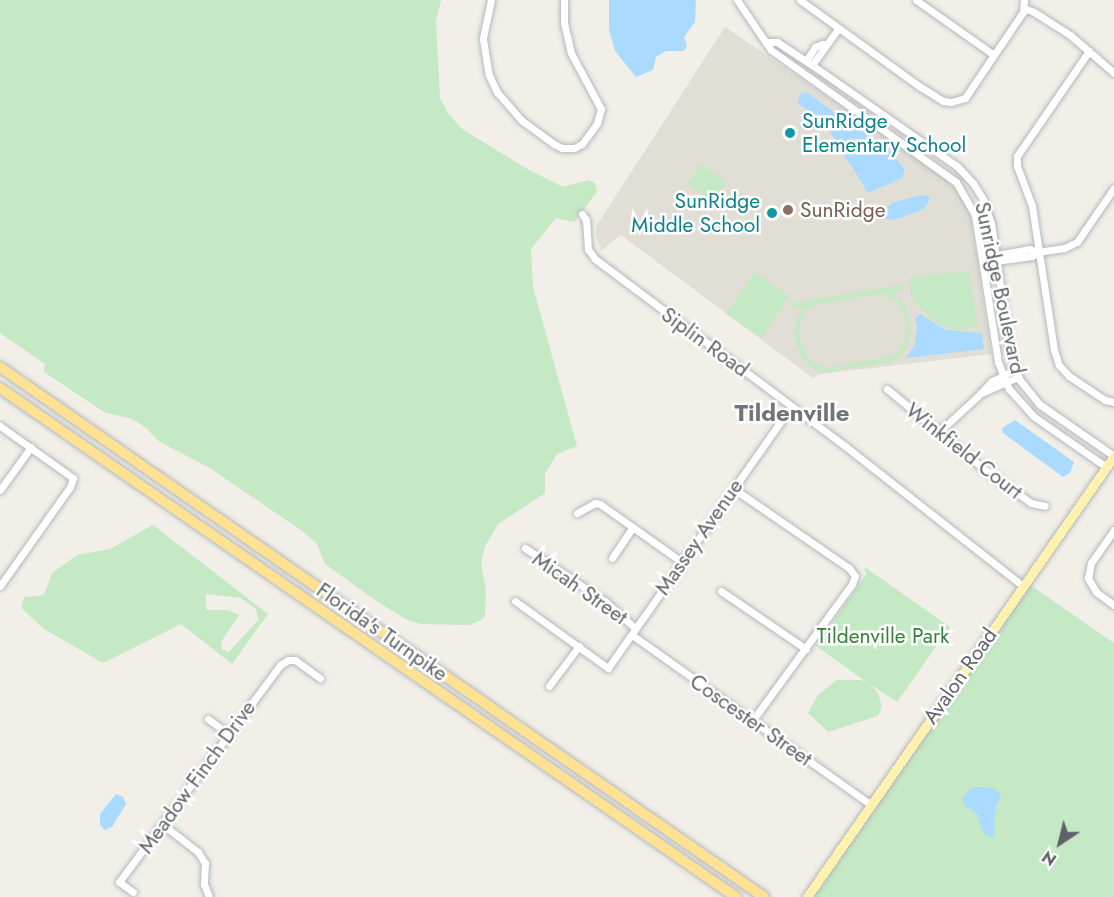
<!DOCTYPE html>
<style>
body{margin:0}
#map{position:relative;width:1114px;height:897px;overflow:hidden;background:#f1efe8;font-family:Jost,sans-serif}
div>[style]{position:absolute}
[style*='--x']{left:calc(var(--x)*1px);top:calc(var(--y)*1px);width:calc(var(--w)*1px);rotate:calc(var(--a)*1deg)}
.education>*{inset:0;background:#e1ded6}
.green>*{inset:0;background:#c5e8c5}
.water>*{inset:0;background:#aadaff}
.roads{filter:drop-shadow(0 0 2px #b5b8bc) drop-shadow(0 0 2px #b5b8bc)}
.minor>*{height:7px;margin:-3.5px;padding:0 3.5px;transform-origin:3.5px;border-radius:3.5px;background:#fff}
.major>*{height:9px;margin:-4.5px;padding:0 4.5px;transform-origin:4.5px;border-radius:4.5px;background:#fff2af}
.highway>*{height:10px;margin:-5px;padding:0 5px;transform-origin:5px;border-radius:5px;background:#fde293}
.dots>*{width:16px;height:16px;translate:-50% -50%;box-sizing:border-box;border:3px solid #fff;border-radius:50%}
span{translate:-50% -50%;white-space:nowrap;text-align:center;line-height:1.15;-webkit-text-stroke:5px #fff;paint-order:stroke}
.culture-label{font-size:21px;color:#0d838f}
.left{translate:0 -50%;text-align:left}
.right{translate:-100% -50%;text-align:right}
.education-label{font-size:21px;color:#785e54}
.street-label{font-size:21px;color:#5f6368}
.park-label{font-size:21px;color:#348238}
.quarter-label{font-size:24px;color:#70757a;font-weight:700}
.north{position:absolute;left:1030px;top:813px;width:60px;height:60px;-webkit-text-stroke:4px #fff;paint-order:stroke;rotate:215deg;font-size:16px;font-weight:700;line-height:24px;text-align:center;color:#5f6368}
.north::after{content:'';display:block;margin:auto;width:21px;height:27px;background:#5f6368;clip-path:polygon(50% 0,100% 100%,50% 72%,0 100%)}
</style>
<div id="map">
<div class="education">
<div style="clip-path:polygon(725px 27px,936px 171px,968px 199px,991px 354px,820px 374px,813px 378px,621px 235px,601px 251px,596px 235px,597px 225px)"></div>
</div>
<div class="green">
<div style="clip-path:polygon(0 0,441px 0,436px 21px,440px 98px,448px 113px,462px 129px,529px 170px,563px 187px,588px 180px,595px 183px,597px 192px,574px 222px,556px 218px,531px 249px,533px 287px,577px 446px,557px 454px,545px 474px,545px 493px,498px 524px,485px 546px,481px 563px,486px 590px,485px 616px,481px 620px,469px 625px,422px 624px,407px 620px,375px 600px,325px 564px,317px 544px,305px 533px,210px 468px,160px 442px,145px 427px,132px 419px,104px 412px,44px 372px,45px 364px,0 333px)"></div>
<div style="clip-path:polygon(701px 164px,726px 181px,712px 201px,687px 184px)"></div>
<div style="clip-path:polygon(969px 271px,977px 326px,958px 330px,940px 325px,924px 312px,911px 295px,908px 278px)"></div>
<div style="clip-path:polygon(755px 272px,789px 296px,762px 338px,726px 314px)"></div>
<div style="clip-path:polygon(evenodd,904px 284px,904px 289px,892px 292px,905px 304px,911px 325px,908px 346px,900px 357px,890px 362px,826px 372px,815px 370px,805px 362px,797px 347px,795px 334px,797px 318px,803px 307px,791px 308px,790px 304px,904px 284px,881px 294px,896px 300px,905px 316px,906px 337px,899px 351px,889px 357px,827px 368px,810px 361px,803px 348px,800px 336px,801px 320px,807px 310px,817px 304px,881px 294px)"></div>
<div style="clip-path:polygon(evenodd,153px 525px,268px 614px,232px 664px,181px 624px,103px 663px,44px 629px,21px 608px,24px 597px,44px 595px,52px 573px,77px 555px,110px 549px,153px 525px,206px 594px,241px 598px,256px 609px,258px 620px,229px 652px,222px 650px,221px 642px,239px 615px,228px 610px,206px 610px,206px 594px)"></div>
<div style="clip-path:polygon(866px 568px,950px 627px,897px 702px,870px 684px,878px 693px,882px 706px,878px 716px,828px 732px,808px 713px,818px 695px,837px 680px,861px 680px,868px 683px,816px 646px,867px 573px,864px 570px)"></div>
<div style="clip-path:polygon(1026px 582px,1114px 643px,1114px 897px,807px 897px)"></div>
</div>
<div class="water">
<div style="clip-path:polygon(609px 0,696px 0,695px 22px,684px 37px,687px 46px,684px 51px,666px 51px,656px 57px,653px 70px,636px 77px,615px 51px,609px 30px)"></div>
<div style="clip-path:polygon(806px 92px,891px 152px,905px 170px,902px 178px,868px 193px,823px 121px,797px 103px,800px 94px)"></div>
<div style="clip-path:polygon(922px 195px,928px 196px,930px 199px,924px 209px,894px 220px,883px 218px,880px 215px,892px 203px)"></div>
<div style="clip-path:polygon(920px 314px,946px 330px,982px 333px,984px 349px,906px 358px,915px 344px,917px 328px,915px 318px)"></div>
<div style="clip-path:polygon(1015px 420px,1074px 462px,1070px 473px,1063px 477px,1003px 433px,1002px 428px)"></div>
<div style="clip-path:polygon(981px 787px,993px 788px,1001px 795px,995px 811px,994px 838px,983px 833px,977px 814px,964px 805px,962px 799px,971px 788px)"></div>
<div style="clip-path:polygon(116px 794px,123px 797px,126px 804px,112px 827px,105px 830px,100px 825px,100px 814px)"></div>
</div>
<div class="roads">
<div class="minor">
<div style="--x:491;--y:0;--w:40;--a:102"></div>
<div style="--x:483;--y:39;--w:36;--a:81"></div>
<div style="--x:489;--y:75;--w:19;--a:65"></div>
<div style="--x:497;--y:92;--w:37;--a:49"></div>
<div style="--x:521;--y:120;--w:41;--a:36"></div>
<div style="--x:554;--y:144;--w:9;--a:27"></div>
<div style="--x:562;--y:148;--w:12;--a:0"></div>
<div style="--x:574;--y:148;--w:9;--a:-27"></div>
<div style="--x:582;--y:144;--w:26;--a:-54"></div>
<div style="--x:597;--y:123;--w:15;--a:-74"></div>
<div style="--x:601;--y:109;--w:64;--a:-118.2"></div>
<div style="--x:571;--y:53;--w:32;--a:-103"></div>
<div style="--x:564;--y:22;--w:22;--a:-90"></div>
<div style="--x:737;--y:0;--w:60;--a:55.8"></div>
<div style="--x:771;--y:50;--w:227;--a:35.5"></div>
<div style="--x:956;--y:182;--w:38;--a:60"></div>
<div style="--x:975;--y:215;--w:149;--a:81.1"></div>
<div style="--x:998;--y:362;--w:29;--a:68"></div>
<div style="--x:1009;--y:389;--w:36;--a:48"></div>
<div style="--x:1033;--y:416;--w:89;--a:34.9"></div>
<div style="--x:800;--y:0;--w:147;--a:35.9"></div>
<div style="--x:919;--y:86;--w:28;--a:32"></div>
<div style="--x:943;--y:101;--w:8;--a:7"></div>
<div style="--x:951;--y:102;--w:15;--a:-16"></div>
<div style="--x:965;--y:98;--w:7;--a:-56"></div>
<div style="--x:969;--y:92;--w:97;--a:-56"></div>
<div style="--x:1023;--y:12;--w:12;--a:-85"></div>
<div style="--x:916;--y:0;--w:95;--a:35.2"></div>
<div style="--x:1024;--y:8;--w:11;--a:22"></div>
<div style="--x:1034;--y:12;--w:43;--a:32.6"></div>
<div style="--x:1070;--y:35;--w:58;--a:40.8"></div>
<div style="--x:768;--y:42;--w:9;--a:0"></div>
<div style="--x:777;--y:42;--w:42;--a:33.3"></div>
<div style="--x:812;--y:65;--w:177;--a:34.9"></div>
<div style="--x:957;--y:166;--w:23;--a:47"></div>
<div style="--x:973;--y:183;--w:19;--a:58"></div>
<div style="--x:983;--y:199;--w:25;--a:72"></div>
<div style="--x:991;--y:223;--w:126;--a:81.8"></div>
<div style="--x:1009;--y:348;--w:33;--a:72"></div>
<div style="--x:1019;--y:379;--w:32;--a:51"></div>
<div style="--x:1039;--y:404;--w:91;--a:34.7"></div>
<div style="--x:1089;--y:51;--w:127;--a:124.4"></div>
<div style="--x:1017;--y:156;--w:10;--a:90"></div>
<div style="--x:1017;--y:166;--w:43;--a:69.4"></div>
<div style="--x:1032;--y:206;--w:146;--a:81.3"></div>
<div style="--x:1054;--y:350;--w:16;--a:72"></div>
<div style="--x:1059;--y:365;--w:15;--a:48"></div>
<div style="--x:1069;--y:376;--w:43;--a:33.7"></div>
<div style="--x:1105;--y:400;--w:9;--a:13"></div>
<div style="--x:806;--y:61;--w:17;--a:-57"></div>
<div style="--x:815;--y:47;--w:8;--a:-23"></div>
<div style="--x:822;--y:44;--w:4;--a:14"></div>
<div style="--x:812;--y:65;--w:44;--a:-54.2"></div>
<div style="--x:582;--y:214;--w:7;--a:56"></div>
<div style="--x:586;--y:220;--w:29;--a:86"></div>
<div style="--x:588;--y:249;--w:12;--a:55"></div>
<div style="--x:595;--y:259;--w:312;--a:36.8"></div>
<div style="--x:845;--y:446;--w:226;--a:38.2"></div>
<div style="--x:991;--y:256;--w:40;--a:-10"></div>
<div style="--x:1030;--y:249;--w:9;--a:21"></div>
<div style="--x:983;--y:260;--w:13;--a:4"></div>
<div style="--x:996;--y:261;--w:36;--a:-8"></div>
<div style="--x:1032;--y:256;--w:7;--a:-34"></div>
<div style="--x:1038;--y:252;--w:26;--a:-9"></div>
<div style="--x:1064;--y:248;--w:14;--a:-25"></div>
<div style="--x:1077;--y:242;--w:65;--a:-55.6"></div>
<div style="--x:1014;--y:370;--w:25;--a:153"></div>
<div style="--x:992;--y:381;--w:16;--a:133"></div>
<div style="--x:981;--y:393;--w:40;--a:-23.4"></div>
<div style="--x:887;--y:389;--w:126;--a:39.5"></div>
<div style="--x:984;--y:469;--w:58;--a:35.9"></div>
<div style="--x:1031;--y:503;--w:14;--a:12"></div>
<div style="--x:0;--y:426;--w:90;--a:35.5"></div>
<div style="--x:73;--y:478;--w:9;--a:108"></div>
<div style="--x:70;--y:487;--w:121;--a:125.3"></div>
<div style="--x:939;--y:432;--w:57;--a:-42.9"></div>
<div style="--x:734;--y:489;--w:140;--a:34.5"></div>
<div style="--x:849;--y:568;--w:10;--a:53"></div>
<div style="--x:855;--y:576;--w:9;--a:111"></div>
<div style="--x:852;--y:584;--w:170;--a:126.1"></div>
<div style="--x:0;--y:490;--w:53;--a:-54.2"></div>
<div style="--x:577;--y:513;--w:21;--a:-29"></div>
<div style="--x:595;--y:503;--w:5;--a:11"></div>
<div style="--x:600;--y:504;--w:100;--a:35.3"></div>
<div style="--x:1114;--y:530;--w:40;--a:124.9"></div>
<div style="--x:1091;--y:563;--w:15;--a:101"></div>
<div style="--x:1088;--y:578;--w:16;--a:60"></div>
<div style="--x:1096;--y:592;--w:22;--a:36"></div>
<div style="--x:525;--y:548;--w:97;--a:33.7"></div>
<div style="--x:606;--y:602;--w:39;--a:42"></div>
<div style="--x:612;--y:558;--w:37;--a:-56"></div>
<div style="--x:721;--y:591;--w:103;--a:34.3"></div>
<div style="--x:515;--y:601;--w:115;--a:35.8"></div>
<div style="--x:608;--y:668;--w:319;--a:-55"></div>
<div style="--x:632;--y:635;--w:293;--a:35.4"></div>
<div style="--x:549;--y:686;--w:50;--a:-53.1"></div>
<div style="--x:208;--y:719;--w:26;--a:36"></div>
<div style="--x:162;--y:824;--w:46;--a:37.9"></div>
<div style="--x:198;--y:852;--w:13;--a:58"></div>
<div style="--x:205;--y:863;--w:21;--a:93"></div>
<div style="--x:204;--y:884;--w:14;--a:69"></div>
<div style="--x:133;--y:892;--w:17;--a:-144"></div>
<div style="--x:119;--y:882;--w:270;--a:-53.4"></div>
<div style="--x:280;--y:665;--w:9;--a:-32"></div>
<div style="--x:288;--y:660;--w:7;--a:0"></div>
<div style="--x:295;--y:660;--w:31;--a:36"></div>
</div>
<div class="major">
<div style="--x:807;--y:897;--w:537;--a:-55.16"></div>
</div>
<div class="highway">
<div style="--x:0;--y:367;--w:930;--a:34.75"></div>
<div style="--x:0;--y:388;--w:895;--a:34.67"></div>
</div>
</div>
<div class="dots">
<div style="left:790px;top:133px;background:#0f9aa8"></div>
<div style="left:788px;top:210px;background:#8d6e63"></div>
<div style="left:772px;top:213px;background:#0f9aa8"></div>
</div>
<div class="culture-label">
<span class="left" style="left:802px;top:133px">SunRidge<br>Elementary School</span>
<span class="right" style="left:760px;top:213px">SunRidge<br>Middle School</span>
</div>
<div class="education-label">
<span class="left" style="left:800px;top:210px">SunRidge</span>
</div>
<div class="street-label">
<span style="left:1000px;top:288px;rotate:78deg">Sunridge Boulevard</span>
<span style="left:705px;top:342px;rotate:36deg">Siplin Road</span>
<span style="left:964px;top:451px;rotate:38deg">Winkfield Court</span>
<span style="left:699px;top:537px;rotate:-55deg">Massey Avenue</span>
<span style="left:580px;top:588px;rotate:35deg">Micah Street</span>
<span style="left:382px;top:632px;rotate:35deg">Florida's Turnpike</span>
<span style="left:960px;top:676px;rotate:-55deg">Avalon Road</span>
<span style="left:751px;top:720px;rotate:35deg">Coscester Street</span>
<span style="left:197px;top:777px;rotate:-54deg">Meadow Finch Drive</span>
</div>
<div class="park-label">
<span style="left:883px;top:636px">Tildenville Park</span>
</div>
<div class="quarter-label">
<span style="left:792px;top:413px">Tildenville</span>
</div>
<div class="north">N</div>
</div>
